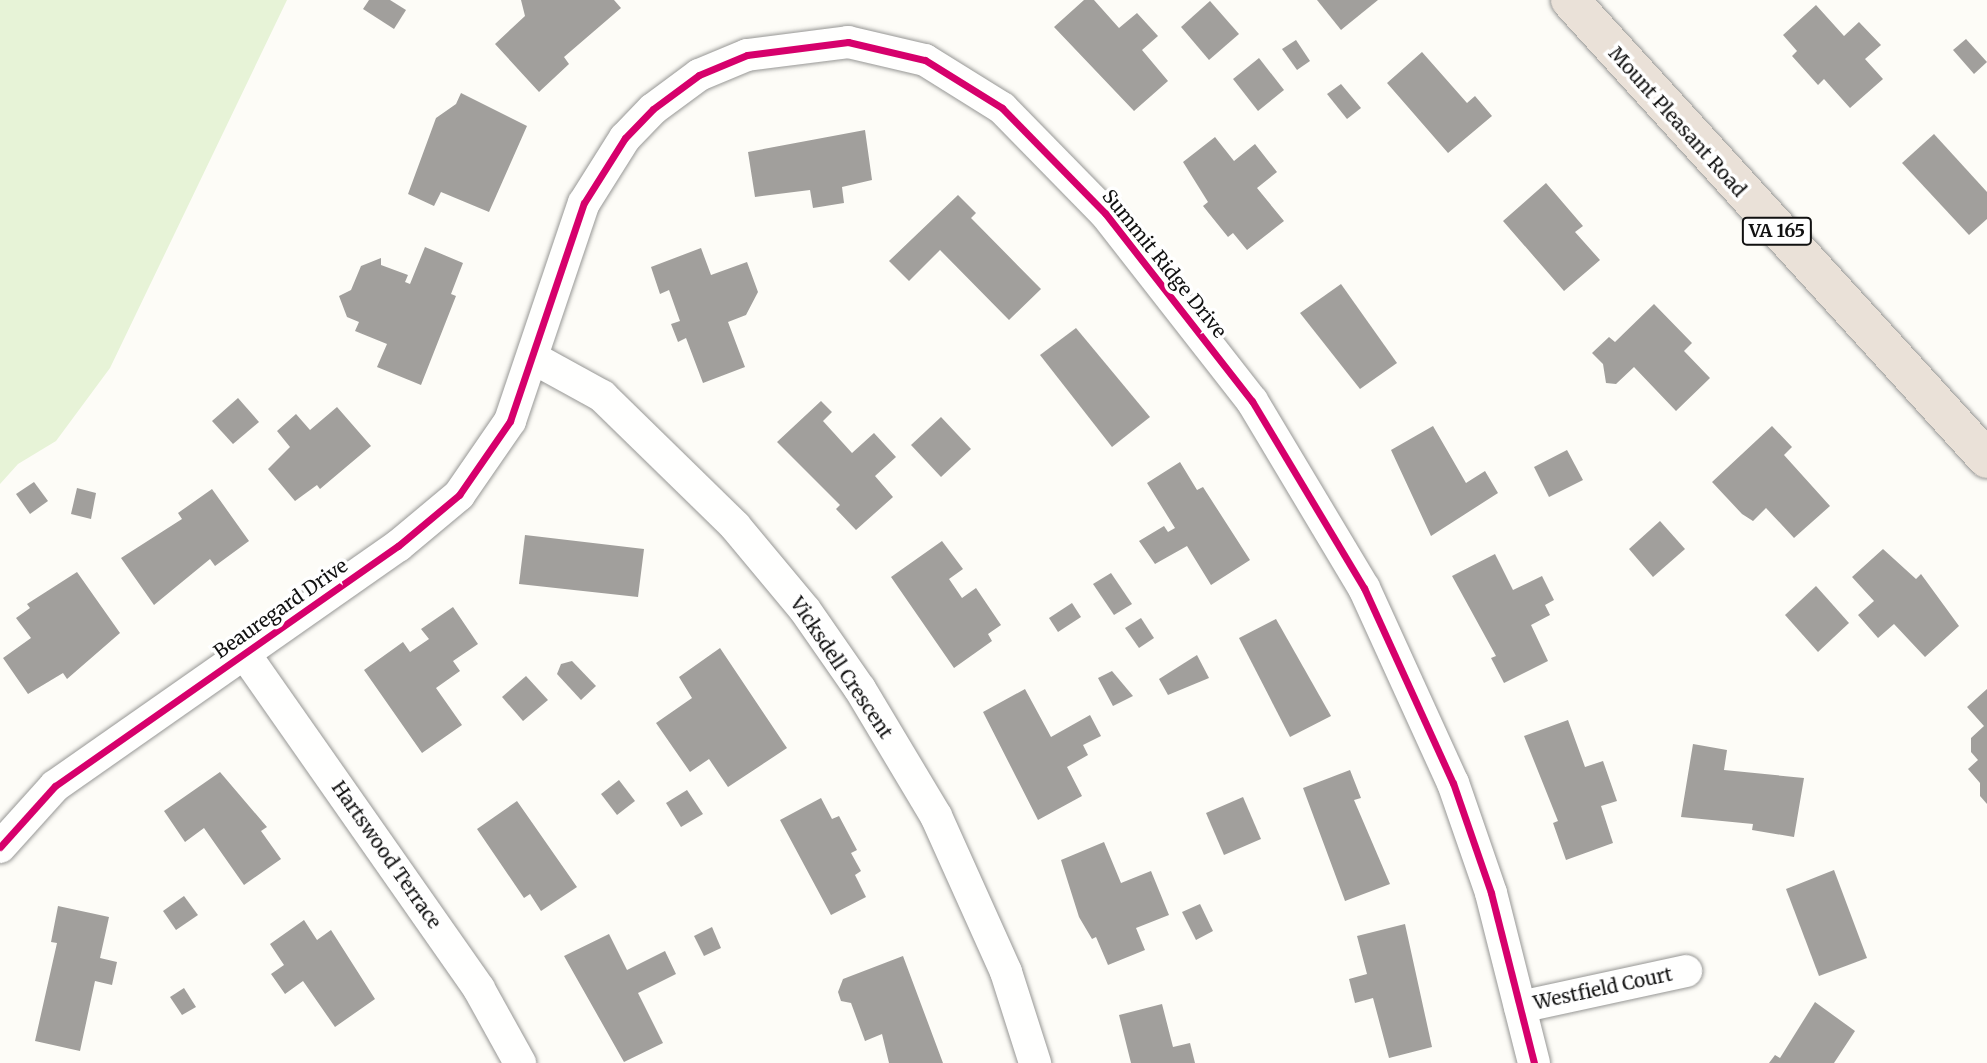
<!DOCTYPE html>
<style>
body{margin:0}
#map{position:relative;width:1987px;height:1063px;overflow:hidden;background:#fdfcf7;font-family:Merriweather,serif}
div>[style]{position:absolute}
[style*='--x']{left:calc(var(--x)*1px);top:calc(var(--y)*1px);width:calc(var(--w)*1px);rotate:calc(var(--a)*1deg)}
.green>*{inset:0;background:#e7f3d7}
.building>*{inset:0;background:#a19f9c}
.roads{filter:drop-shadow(0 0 2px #979795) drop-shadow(0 0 2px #979795)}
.minor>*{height:32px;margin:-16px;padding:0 16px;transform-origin:16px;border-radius:16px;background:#fffffe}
.highway>*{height:38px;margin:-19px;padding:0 19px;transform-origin:19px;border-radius:19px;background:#eae1d8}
.cycleway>*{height:7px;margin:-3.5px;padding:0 3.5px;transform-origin:3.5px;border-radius:3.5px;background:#d6006c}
span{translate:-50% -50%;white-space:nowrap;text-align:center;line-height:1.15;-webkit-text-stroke:7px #fff;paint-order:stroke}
.shield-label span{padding:2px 5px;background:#fff;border:2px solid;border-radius:5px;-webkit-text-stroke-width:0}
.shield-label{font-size:18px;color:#111;font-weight:700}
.street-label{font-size:19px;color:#111}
</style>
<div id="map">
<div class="green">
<div style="clip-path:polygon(0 0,287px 0,110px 368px,56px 441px,18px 464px,0 484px)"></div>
</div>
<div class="building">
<div style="clip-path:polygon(369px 0,390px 0,406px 10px,394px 29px,363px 9px)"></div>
<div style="clip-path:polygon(521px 0,614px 0,621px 8px,564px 57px,569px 64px,539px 92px,495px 44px,525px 16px)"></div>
<div style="clip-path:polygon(1084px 0,1094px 0,1119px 28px,1137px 13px,1158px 36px,1142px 50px,1168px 81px,1134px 111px,1054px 27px)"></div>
<div style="clip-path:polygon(1317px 0,1378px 0,1341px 30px)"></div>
<div style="clip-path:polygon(1210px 1px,1239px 34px,1209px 60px,1181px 27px)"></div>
<div style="clip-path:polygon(1816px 5px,1844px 36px,1859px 22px,1881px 45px,1865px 59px,1883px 79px,1850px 108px,1824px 79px,1818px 85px,1792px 56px,1797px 51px,1783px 35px)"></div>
<div style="clip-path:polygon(1966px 39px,1987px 62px,1974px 74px,1953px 50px)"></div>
<div style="clip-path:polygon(1296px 40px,1310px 61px,1297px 70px,1282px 49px)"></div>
<div style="clip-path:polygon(1422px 52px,1467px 103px,1475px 96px,1492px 116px,1448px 153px,1387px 83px)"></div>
<div style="clip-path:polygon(1259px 58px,1284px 90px,1258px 111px,1233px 79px)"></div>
<div style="clip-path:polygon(1341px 84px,1361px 108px,1347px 119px,1327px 94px)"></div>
<div style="clip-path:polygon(461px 93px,527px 126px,489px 212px,441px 192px,434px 206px,408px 194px,436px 118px,456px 104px)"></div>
<div style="clip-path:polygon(865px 130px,872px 180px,842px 187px,844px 203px,813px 208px,810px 190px,755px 197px,748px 152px)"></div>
<div style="clip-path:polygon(1934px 134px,1987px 192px,1987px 219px,1969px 235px,1902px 163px)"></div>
<div style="clip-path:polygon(1215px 137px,1234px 161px,1255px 144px,1277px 172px,1257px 188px,1284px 221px,1247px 250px,1233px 233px,1228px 237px,1203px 206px,1208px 202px,1183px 162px)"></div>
<div style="clip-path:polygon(1546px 183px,1583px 226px,1575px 232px,1600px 260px,1564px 291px,1503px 221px)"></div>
<div style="clip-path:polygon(958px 195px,976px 213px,971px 218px,1041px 289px,1009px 320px,940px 250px,909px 281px,889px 261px)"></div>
<div style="clip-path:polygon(425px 247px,463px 263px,451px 294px,456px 296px,421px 385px,377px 367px,387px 344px,355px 331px,359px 322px,347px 317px,339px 296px,351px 290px,361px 266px,381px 258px,381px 265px,408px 275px,405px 282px,410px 284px)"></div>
<div style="clip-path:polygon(701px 248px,711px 275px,747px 262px,758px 292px,746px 315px,728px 322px,745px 367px,703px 383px,686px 338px,678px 342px,671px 324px,680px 321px,669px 290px,660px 294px,651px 267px)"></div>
<div style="clip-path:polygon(1341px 284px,1397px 363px,1360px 389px,1300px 313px)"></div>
<div style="clip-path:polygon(1654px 304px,1692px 343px,1684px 351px,1710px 378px,1676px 411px,1634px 367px,1616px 384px,1606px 383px,1603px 364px,1592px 353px,1609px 337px,1615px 342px)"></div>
<div style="clip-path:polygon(1076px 328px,1150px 417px,1112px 447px,1040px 355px)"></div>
<div style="clip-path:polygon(238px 398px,259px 422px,233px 444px,212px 421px)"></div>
<div style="clip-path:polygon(821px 401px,832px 412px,823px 421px,852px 453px,874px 433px,896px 457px,875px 476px,893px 497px,856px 530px,836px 509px,840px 505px,777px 442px)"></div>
<div style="clip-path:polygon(337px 407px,371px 446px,320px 489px,317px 485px,295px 501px,268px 469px,290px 447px,277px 431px,296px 414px,310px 430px)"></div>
<div style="clip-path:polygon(941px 417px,971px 449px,941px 477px,911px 445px)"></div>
<div style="clip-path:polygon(1433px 426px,1466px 483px,1485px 471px,1498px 493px,1431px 536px,1391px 450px)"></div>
<div style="clip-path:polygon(1772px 426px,1792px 447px,1784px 455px,1830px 506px,1794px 538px,1766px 508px,1753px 521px,1742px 514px,1712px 482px)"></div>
<div style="clip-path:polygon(1567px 450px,1583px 480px,1549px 497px,1534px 467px)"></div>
<div style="clip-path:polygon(1180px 462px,1197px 490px,1203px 487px,1250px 560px,1211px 585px,1187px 546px,1155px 564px,1139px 541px,1164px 526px,1168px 532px,1175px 528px,1147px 483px)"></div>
<div style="clip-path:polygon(34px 482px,48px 501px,30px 514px,16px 494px)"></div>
<div style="clip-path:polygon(77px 488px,96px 493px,91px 519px,71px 514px)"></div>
<div style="clip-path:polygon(212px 489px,249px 541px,215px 566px,210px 559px,154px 605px,121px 558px,182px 519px,178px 513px)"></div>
<div style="clip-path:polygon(1660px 521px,1685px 549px,1653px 577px,1629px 549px)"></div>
<div style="clip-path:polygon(525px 535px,644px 549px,638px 597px,519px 584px)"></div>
<div style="clip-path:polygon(942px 541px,963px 569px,949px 579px,962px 598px,976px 588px,1001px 625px,988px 634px,992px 641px,954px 668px,891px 577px)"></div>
<div style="clip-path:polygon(1883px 549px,1916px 579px,1921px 574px,1959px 626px,1925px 657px,1894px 624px,1878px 638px,1858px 615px,1874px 601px,1852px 577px)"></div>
<div style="clip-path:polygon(1495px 554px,1513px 590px,1542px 576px,1554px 600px,1545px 605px,1550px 615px,1531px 625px,1548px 661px,1504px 683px,1491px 658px,1496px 656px,1452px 576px)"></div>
<div style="clip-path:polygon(77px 572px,120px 633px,67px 679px,63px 673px,28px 694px,3px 658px,31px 638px,16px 618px,30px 608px,27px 604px)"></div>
<div style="clip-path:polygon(1111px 573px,1132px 604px,1114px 615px,1093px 584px)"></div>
<div style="clip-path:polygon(1816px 586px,1849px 623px,1818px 652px,1785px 615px)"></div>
<div style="clip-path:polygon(1072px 603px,1081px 617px,1058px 632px,1049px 618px)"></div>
<div style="clip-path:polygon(453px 607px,478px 644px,453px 661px,460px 671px,436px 688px,462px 725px,422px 753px,364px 670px,403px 642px,410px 652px,429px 639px,421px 629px)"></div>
<div style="clip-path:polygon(1141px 618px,1154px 638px,1139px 648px,1125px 628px)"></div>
<div style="clip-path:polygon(1276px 619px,1331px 716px,1290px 737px,1239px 638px)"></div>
<div style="clip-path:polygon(720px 648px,787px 748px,728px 787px,709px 759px,690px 772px,656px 723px,692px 698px,679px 677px)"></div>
<div style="clip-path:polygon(1197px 655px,1209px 678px,1168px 695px,1159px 679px)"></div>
<div style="clip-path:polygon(572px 661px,596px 686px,581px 700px,557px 674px,561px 664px)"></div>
<div style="clip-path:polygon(1112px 671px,1133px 696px,1113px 706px,1098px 678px)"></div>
<div style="clip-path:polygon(526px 676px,548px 700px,523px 721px,502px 697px)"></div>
<div style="clip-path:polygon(1025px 689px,1051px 737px,1090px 715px,1101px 736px,1083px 745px,1088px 755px,1067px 767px,1082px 796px,1038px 820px,983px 712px)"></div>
<div style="clip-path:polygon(1987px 689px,1987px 804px,1980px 796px,1980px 783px,1968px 769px,1978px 760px,1971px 752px,1971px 738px,1984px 726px,1967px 707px)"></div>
<div style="clip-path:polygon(1568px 720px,1585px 767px,1603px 761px,1617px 801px,1601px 806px,1613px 843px,1566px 860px,1553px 823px,1558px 821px,1524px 736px)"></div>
<div style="clip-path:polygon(1693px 744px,1727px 750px,1724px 770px,1804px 778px,1794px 837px,1752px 830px,1753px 824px,1681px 817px)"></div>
<div style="clip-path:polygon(1350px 770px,1361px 798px,1354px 800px,1390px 884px,1345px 901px,1303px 788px)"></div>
<div style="clip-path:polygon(220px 772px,267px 827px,261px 831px,281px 859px,244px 885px,204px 828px,185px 842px,164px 811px)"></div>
<div style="clip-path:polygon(619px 780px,635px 801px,617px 815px,601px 794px)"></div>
<div style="clip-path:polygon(687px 790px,703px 814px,681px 827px,666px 803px)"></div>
<div style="clip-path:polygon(1243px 797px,1261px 839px,1224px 855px,1206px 813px)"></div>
<div style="clip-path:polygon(821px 798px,832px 819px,839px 816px,857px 850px,851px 853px,861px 871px,855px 875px,866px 897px,831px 915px,780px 820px)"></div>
<div style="clip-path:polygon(517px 801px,577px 887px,541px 911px,530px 894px,524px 898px,477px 829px)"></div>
<div style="clip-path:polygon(1104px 842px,1121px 883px,1151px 871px,1169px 915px,1136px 928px,1145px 950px,1108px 965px,1096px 937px,1092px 939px,1079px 917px,1061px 860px)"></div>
<div style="clip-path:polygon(1834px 870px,1867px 958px,1819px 976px,1786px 889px)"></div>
<div style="clip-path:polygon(184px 896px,198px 915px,176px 930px,163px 911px)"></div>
<div style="clip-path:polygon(1200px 904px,1213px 931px,1196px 940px,1182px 912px)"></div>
<div style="clip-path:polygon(58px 906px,109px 917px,100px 958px,117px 962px,112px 985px,95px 981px,80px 1051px,35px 1041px,57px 943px,51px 942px)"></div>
<div style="clip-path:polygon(304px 920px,317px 940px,331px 930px,375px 999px,335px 1027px,303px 981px,285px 994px,271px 974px,284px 965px,270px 944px)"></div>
<div style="clip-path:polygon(1405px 924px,1432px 1047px,1389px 1058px,1373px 998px,1355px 1003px,1349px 979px,1367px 974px,1357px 936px)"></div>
<div style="clip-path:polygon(712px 927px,721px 948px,704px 956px,694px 936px)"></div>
<div style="clip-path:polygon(609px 934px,627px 970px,665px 951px,676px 974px,638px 993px,663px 1043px,624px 1062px,564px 956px)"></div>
<div style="clip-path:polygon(903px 956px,943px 1063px,889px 1063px,882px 1034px,865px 1041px,851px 1003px,841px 1001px,838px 992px,843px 979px)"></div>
<div style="clip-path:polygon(184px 988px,196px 1007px,182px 1015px,170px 997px)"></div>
<div style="clip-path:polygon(1815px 1002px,1855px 1031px,1834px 1063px,1769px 1063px,1775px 1055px,1780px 1058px)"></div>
<div style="clip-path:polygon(1162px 1004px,1173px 1047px,1190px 1043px,1195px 1063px,1131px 1063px,1119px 1015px)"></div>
</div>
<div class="roads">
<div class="minor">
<div style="--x:533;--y:358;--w:79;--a:28.8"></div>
<div style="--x:602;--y:396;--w:186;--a:44.3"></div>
<div style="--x:735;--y:526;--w:109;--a:50.2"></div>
<div style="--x:805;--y:610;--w:96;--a:55.2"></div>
<div style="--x:860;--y:689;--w:148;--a:59.1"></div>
<div style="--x:936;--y:816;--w:171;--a:65.8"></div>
<div style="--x:1006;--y:972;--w:96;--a:72.3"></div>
<div style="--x:244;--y:653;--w:410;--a:55"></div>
<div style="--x:479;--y:989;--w:85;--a:61"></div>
<div style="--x:0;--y:847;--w:82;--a:-48"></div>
<div style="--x:55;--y:786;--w:419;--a:-35"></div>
<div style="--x:398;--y:546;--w:80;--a:-39.9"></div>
<div style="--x:459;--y:495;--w:90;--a:-55.4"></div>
<div style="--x:510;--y:421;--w:230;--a:-71.3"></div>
<div style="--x:584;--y:203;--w:77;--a:-57.8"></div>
<div style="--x:625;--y:138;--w:40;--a:-46"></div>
<div style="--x:653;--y:109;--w:57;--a:-36.5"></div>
<div style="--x:699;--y:75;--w:52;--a:-22.6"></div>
<div style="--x:747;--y:55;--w:102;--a:-7.3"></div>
<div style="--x:848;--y:42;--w:79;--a:13.2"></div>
<div style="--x:925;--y:60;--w:91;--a:31.9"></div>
<div style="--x:1002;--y:108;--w:147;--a:45.6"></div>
<div style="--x:1105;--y:213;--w:239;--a:52"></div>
<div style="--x:1252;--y:401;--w:218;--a:59.1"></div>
<div style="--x:1364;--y:588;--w:214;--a:65.5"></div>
<div style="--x:1453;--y:783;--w:116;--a:70.9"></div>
<div style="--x:1491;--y:893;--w:175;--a:75.8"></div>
<div style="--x:1520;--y:1007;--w:170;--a:-12.2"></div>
</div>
<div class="highway">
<div style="--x:1570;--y:0;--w:620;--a:47.74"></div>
</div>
</div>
<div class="cycleway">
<div style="--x:0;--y:847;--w:82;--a:-48"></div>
<div style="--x:55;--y:786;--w:419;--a:-35"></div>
<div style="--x:398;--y:546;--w:80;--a:-39.9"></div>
<div style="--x:459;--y:495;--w:90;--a:-55.4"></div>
<div style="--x:510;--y:421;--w:230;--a:-71.3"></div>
<div style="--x:584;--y:203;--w:77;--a:-57.8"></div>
<div style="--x:625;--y:138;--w:40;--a:-46"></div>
<div style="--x:653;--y:109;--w:57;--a:-36.5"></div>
<div style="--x:699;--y:75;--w:52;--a:-22.6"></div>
<div style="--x:747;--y:55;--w:102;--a:-7.3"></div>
<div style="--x:848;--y:42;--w:79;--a:13.2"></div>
<div style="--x:925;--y:60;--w:91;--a:31.9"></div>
<div style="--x:1002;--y:108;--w:147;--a:45.6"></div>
<div style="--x:1105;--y:213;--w:239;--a:52"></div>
<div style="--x:1252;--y:401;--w:218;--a:59.1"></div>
<div style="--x:1364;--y:588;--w:214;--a:65.5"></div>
<div style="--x:1453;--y:783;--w:116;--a:70.9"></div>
<div style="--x:1491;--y:893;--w:175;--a:75.8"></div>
</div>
<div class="shield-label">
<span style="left:1777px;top:231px">VA 165</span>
</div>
<div class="street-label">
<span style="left:1677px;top:122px;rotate:48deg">Mount Pleasant Road</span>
<span style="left:1164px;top:264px;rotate:51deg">Summit Ridge Drive</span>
<span style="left:281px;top:609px;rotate:-35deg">Beauregard Drive</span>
<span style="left:841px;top:668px;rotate:56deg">Vicksdell Crescent</span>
<span style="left:386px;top:855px;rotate:55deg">Hartswood Terrace</span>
<span style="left:1603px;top:989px;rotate:-12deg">Westfield Court</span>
</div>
</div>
